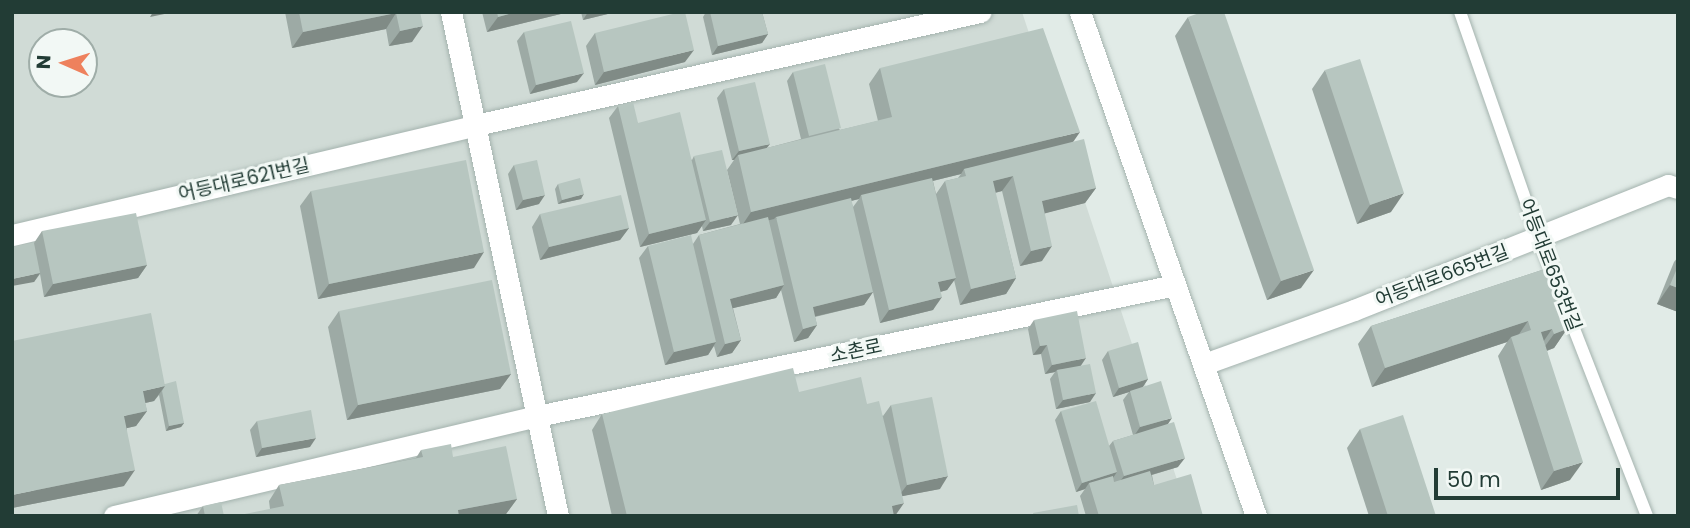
<!DOCTYPE html>
<meta charset="utf-8">
<style>
body{margin:0}
#map{position:relative;width:1690px;height:528px;overflow:hidden;background:#e1ebe7;font-family:Poppins,"Noto Sans KR",sans-serif}
div>[style]{position:absolute}
[style*='--x']{left:calc(var(--x)*1px);top:calc(var(--y)*1px);width:calc(var(--w)*1px);rotate:calc(var(--a)*1deg)}
.built>*{inset:0;background:#d0dbd6}
.roads{filter:drop-shadow(0 0 2px #a4b3ae) drop-shadow(0 0 2px #a4b3ae)}
.service>*{height:12px;margin:-6px;padding:0 6px;transform-origin:6px;border-radius:6px;background:#fff}
.minor>*{height:21px;margin:-10.5px;padding:0 10.5px;transform-origin:10.5px;border-radius:10.5px;background:#fff}
.tertiary>*{height:21px;margin:-10.5px;padding:0 10.5px;transform-origin:10.5px;border-radius:10.5px;background:#fff}
.wall>*{inset:0;background:#9daaa5}
.shaded-wall>*{inset:0;background:#808b86}
.building>*{inset:0;background:#b7c6c0}
span{translate:-50% -50%;white-space:nowrap;text-align:center;line-height:1.15;-webkit-text-stroke:6px #f2f8f5;paint-order:stroke}
.street-label{font-size:19px;color:#223c35}
.frame{position:absolute;inset:0;border:14px solid #223c35;pointer-events:none}
.north{position:absolute;left:28px;top:28px;width:70px;height:70px;box-sizing:border-box;background:#f2f8f5;border:2px solid #9fada8;border-radius:50%;rotate:273deg;font-size:19px;font-weight:700;line-height:28px;text-align:center;color:#223c35}
.north::after{content:'';display:block;margin:auto;width:24px;height:32px;background:#ee815d;clip-path:polygon(50% 0,100% 100%,50% 72%,0 100%)}
.scale{position:absolute;left:1434px;top:468px;width:186px;height:32px;box-sizing:border-box;border:4px solid #223c35;border-top:0;padding-left:9px;font-size:21px;line-height:24px;white-space:nowrap;color:#223c35;-webkit-text-stroke:5px #f2f8f5;paint-order:stroke}
</style>
<div id="map">
<div class="built">
<div style="clip-path:polygon(evenodd,12px 12px,1022px 12px,1189px 516px,12px 516px,12px 12px,42px 42px,84px 42px,84px 84px,42px 84px,42px 42px)"></div>
</div>
<div class="roads">
<div class="service">
<div style="--x:1460;--y:12;--w:240;--a:70.8"></div>
<div style="--x:1539;--y:239;--w:297;--a:68.7"></div>
</div>
<div class="minor">
<div style="--x:451;--y:12;--w:515;--a:78.01"></div>
<div style="--x:12;--y:235;--w:477;--a:-13.3"></div>
<div style="--x:476;--y:125;--w:517;--a:-12.64"></div>
<div style="--x:1204;--y:364;--w:159;--a:-19.8"></div>
<div style="--x:1354;--y:310;--w:338;--a:-21.7"></div>
<div style="--x:1668;--y:185;--w:10;--a:17"></div>
<div style="--x:114;--y:516;--w:435;--a:-13.3"></div>
<div style="--x:537;--y:416;--w:651;--a:-11.6"></div>
</div>
<div class="tertiary">
<div style="--x:1080;--y:12;--w:534;--a:70.75"></div>
</div>
</div>
<div class="wall">
<div style="clip-path:polygon(285px 12px,420px 12px,412px 42px,389px 46px,386px 29px,292px 48px)"></div>
<div style="clip-path:polygon(482px 12px,569px 12px,487px 32px)"></div>
<div style="clip-path:polygon(581px 12px,616px 12px,583px 20px)"></div>
<div style="clip-path:polygon(706px 12px,762px 12px,768px 34px,762px 43px,712px 55px,703px 17px)"></div>
<div style="clip-path:polygon(1188px 17px,1301px 288px,1267px 300px,1175px 36px)"></div>
<div style="clip-path:polygon(524px 32px,577px 82px,530px 94px,517px 41px)"></div>
<div style="clip-path:polygon(595px 33px,685px 62px,595px 85px,586px 46px)"></div>
<div style="clip-path:polygon(evenodd,880px 68px,1073px 142px,1096px 188px,1085px 203px,1045px 213px,1042px 261px,1020px 266px,1002px 191px,995px 193px,1016px 278px,1006px 294px,960px 305px,954px 280px,947px 290px,940px 292px,933px 310px,880px 323px,873px 292px,864px 305px,815px 317px,817px 325px,808px 338px,794px 342px,781px 290px,776px 298px,733px 308px,741px 340px,732px 353px,717px 357px,714px 346px,708px 355px,665px 365px,639px 258px,648px 246px,693px 244px,699px 235px,740px 224px,727px 170px,734px 160px,732px 160px,717px 98px,724px 89px,767px 148px,801px 139px,787px 81px,793px 72px,840px 130px,878px 121px,869px 84px,880px 68px,961px 174px,958px 178px,945px 181px,936px 194px,933px 181px,961px 174px,880px 68px,859px 199px,853px 207px,851px 201px,859px 199px)"></div>
<div style="clip-path:polygon(1325px 70px,1391px 212px,1357px 224px,1312px 89px)"></div>
<div style="clip-path:polygon(618px 106px,638px 123px,692px 160px,694px 156px,731px 225px,703px 231px,702px 226px,697px 233px,640px 247px,609px 118px)"></div>
<div style="clip-path:polygon(514px 165px,539px 204px,516px 210px,508px 174px)"></div>
<div style="clip-path:polygon(558px 184px,581px 199px,558px 204px,555px 189px)"></div>
<div style="clip-path:polygon(311px 191px,474px 268px,318px 299px,300px 206px)"></div>
<div style="clip-path:polygon(540px 214px,629px 228px,620px 240px,540px 260px,532px 227px)"></div>
<div style="clip-path:polygon(42px 231px,147px 265px,138px 278px,44px 297px,40px 274px,34px 282px,34px 243px)"></div>
<div style="clip-path:polygon(1678px 257px,1678px 312px,1657px 304px,1674px 262px)"></div>
<div style="clip-path:polygon(1548px 268px,1567px 329px,1554px 348px,1547px 351px,1570px 480px,1541px 490px,1498px 356px,1507px 342px,1372px 387px,1358px 344px,1371px 326px)"></div>
<div style="clip-path:polygon(339px 311px,511px 374px,500px 389px,347px 420px,328px 327px)"></div>
<div style="clip-path:polygon(1034px 320px,1081px 366px,1090px 402px,1056px 409px,1050px 379px,1055px 372px,1045px 374px,1041px 354px,1033px 355px,1028px 329px)"></div>
<div style="clip-path:polygon(1108px 351px,1148px 379px,1143px 387px,1167px 424px,1178px 467px,1152px 475px,1154px 485px,1203px 516px,1086px 516px,1080px 496px,1085px 489px,1076px 492px,1055px 420px,1061px 411px,1109px 446px,1113px 441px,1133px 435px,1123px 400px,1129px 392px,1113px 397px,1102px 360px)"></div>
<div style="clip-path:polygon(165px 384px,184px 423px,181px 427px,166px 431px,159px 395px,154px 401px,145px 403px,147px 411px,136px 426px,127px 428px,124px 486px,12px 508px)"></div>
<div style="clip-path:polygon(799px 392px,867px 404px,883px 416px,891px 405px,940px 489px,902px 496px,895px 516px,612px 516px,592px 430px,602px 414px)"></div>
<div style="clip-path:polygon(257px 421px,310px 447px,256px 457px,250px 430px)"></div>
<div style="clip-path:polygon(1360px 429px,1436px 516px,1369px 516px,1347px 448px)"></div>
<div style="clip-path:polygon(421px 450px,453px 457px,517px 499px,506px 514px,270px 509px,269px 501px,279px 485px,416px 458px)"></div>
<div style="clip-path:polygon(203px 506px,224px 516px,196px 516px)"></div>
</div>
<div class="shaded-wall">
<div style="clip-path:polygon(153px 12px,174px 12px,150px 17px)"></div>
<div style="clip-path:polygon(516px 12px,569px 12px,487px 32px,498px 17px)"></div>
<div style="clip-path:polygon(588px 12px,616px 12px,583px 20px)"></div>
<div style="clip-path:polygon(396px 13px,386px 29px,292px 48px,303px 32px)"></div>
<div style="clip-path:polygon(423px 26px,412px 42px,389px 46px,400px 31px)"></div>
<div style="clip-path:polygon(768px 34px,762px 43px,712px 55px,718px 46px)"></div>
<div style="clip-path:polygon(694px 50px,685px 62px,595px 85px,604px 72px)"></div>
<div style="clip-path:polygon(584px 73px,577px 82px,530px 94px,536px 85px)"></div>
<div style="clip-path:polygon(1080px 132px,1069px 148px,964px 169px,961px 174px,862px 198px,861px 195px,859px 199px,776px 219px,776px 217px,774px 219px,741px 227px,751px 212px)"></div>
<div style="clip-path:polygon(770px 144px,763px 153px,738px 155px,734px 160px,732px 160px,739px 151px)"></div>
<div style="clip-path:polygon(1013px 176px,1002px 191px,982px 196px,993px 181px)"></div>
<div style="clip-path:polygon(1096px 188px,1085px 203px,1031px 217px,1042px 201px)"></div>
<div style="clip-path:polygon(1404px 193px,1391px 212px,1357px 224px,1370px 205px)"></div>
<div style="clip-path:polygon(584px 194px,581px 199px,558px 204px,562px 200px)"></div>
<div style="clip-path:polygon(545px 195px,539px 204px,516px 210px,523px 200px)"></div>
<div style="clip-path:polygon(738px 215px,731px 225px,703px 231px,710px 222px)"></div>
<div style="clip-path:polygon(706px 220px,697px 233px,640px 247px,649px 234px)"></div>
<div style="clip-path:polygon(629px 228px,620px 240px,540px 260px,549px 247px)"></div>
<div style="clip-path:polygon(1052px 246px,1042px 261px,1020px 266px,1031px 251px)"></div>
<div style="clip-path:polygon(484px 252px,474px 268px,318px 299px,329px 284px)"></div>
<div style="clip-path:polygon(147px 265px,138px 278px,44px 297px,53px 284px)"></div>
<div style="clip-path:polygon(1314px 270px,1301px 288px,1267px 300px,1281px 281px)"></div>
<div style="clip-path:polygon(40px 273px,34px 282px,12px 286px,12px 279px)"></div>
<div style="clip-path:polygon(956px 278px,947px 290px,929px 295px,938px 282px)"></div>
<div style="clip-path:polygon(1016px 278px,1006px 294px,960px 305px,971px 289px)"></div>
<div style="clip-path:polygon(784px 285px,776px 298px,721px 311px,730px 299px)"></div>
<div style="clip-path:polygon(1670px 285px,1678px 288px,1678px 312px,1657px 304px)"></div>
<div style="clip-path:polygon(873px 292px,864px 305px,804px 319px,813px 307px)"></div>
<div style="clip-path:polygon(942px 297px,933px 310px,880px 323px,889px 310px)"></div>
<div style="clip-path:polygon(1528px 321px,1515px 340px,1511px 337px,1507px 342px,1372px 387px,1385px 368px)"></div>
<div style="clip-path:polygon(817px 325px,808px 338px,794px 342px,803px 329px)"></div>
<div style="clip-path:polygon(1552px 329px,1539px 348px,1541px 332px)"></div>
<div style="clip-path:polygon(1567px 329px,1554px 348px,1540px 353px,1554px 334px)"></div>
<div style="clip-path:polygon(741px 340px,732px 353px,717px 357px,725px 344px)"></div>
<div style="clip-path:polygon(716px 342px,708px 355px,665px 365px,674px 352px)"></div>
<div style="clip-path:polygon(1047px 345px,1041px 354px,1033px 355px,1040px 346px)"></div>
<div style="clip-path:polygon(1086px 358px,1080px 367px,1057px 370px,1055px 372px,1045px 374px,1052px 365px)"></div>
<div style="clip-path:polygon(511px 374px,500px 389px,347px 420px,358px 405px)"></div>
<div style="clip-path:polygon(1148px 379px,1142px 388px,1113px 397px,1119px 388px)"></div>
<div style="clip-path:polygon(165px 386px,154px 401px,132px 406px,143px 391px)"></div>
<div style="clip-path:polygon(1096px 393px,1090px 402px,1056px 409px,1063px 400px)"></div>
<div style="clip-path:polygon(147px 411px,136px 426px,114px 431px,124px 416px)"></div>
<div style="clip-path:polygon(1172px 418px,1166px 427px,1134px 436px,1140px 427px)"></div>
<div style="clip-path:polygon(184px 423px,181px 427px,166px 431px,169px 426px)"></div>
<div style="clip-path:polygon(316px 438px,310px 447px,256px 457px,262px 448px)"></div>
<div style="clip-path:polygon(1185px 458px,1178px 467px,1117px 485px,1124px 476px)"></div>
<div style="clip-path:polygon(1583px 462px,1570px 480px,1541px 490px,1554px 471px)"></div>
<div style="clip-path:polygon(135px 470px,124px 486px,12px 508px,12px 495px)"></div>
<div style="clip-path:polygon(1117px 472px,1111px 481px,1089px 483px,1085px 489px,1076px 492px,1082px 483px)"></div>
<div style="clip-path:polygon(948px 476px,940px 489px,898px 497px,907px 485px)"></div>
<div style="clip-path:polygon(517px 499px,506px 514px,499px 516px,455px 516px,458px 510px)"></div>
<div style="clip-path:polygon(904px 503px,895px 516px,885px 516px,892px 506px)"></div>
</div>
<div class="building">
<div style="clip-path:polygon(299px 12px,420px 12px,423px 26px,400px 31px,396px 13px,303px 32px)"></div>
<div style="clip-path:polygon(497px 12px,516px 12px,498px 17px)"></div>
<div style="clip-path:polygon(681px 12px,685px 12px,694px 50px,604px 72px,595px 33px)"></div>
<div style="clip-path:polygon(710px 12px,762px 12px,768px 34px,718px 46px)"></div>
<div style="clip-path:polygon(1202px 12px,1224px 12px,1314px 270px,1281px 281px,1188px 17px)"></div>
<div style="clip-path:polygon(571px 21px,584px 73px,536px 85px,524px 32px)"></div>
<div style="clip-path:polygon(1043px 28px,1080px 132px,751px 212px,738px 155px,892px 117px,880px 68px)"></div>
<div style="clip-path:polygon(1360px 59px,1404px 193px,1370px 205px,1325px 70px)"></div>
<div style="clip-path:polygon(825px 64px,841px 128px,809px 136px,793px 72px)"></div>
<div style="clip-path:polygon(755px 82px,770px 144px,739px 151px,724px 89px)"></div>
<div style="clip-path:polygon(633px 102px,638px 123px,680px 112px,706px 220px,649px 234px,618px 106px)"></div>
<div style="clip-path:polygon(1084px 139px,1096px 188px,1042px 201px,1052px 246px,1031px 251px,1013px 176px,993px 181px,1016px 278px,971px 289px,945px 181px,966px 176px,964px 169px)"></div>
<div style="clip-path:polygon(722px 150px,738px 215px,710px 222px,694px 156px)"></div>
<div style="clip-path:polygon(466px 160px,484px 252px,329px 284px,311px 191px)"></div>
<div style="clip-path:polygon(537px 160px,545px 195px,523px 200px,514px 165px)"></div>
<div style="clip-path:polygon(580px 178px,584px 194px,562px 200px,558px 184px)"></div>
<div style="clip-path:polygon(932px 178px,956px 278px,938px 282px,942px 297px,889px 310px,861px 195px)"></div>
<div style="clip-path:polygon(621px 195px,629px 228px,549px 247px,540px 214px)"></div>
<div style="clip-path:polygon(851px 198px,873px 292px,813px 307px,817px 325px,803px 329px,776px 217px)"></div>
<div style="clip-path:polygon(136px 213px,147px 265px,53px 284px,42px 231px)"></div>
<div style="clip-path:polygon(768px 217px,784px 285px,730px 299px,741px 340px,725px 344px,699px 235px)"></div>
<div style="clip-path:polygon(691px 235px,716px 342px,674px 352px,648px 246px)"></div>
<div style="clip-path:polygon(34px 243px,40px 273px,12px 279px,12px 247px)"></div>
<div style="clip-path:polygon(1678px 266px,1678px 288px,1670px 285px)"></div>
<div style="clip-path:polygon(1548px 268px,1567px 329px,1554px 334px,1552px 329px,1541px 332px,1583px 462px,1554px 471px,1511px 337px,1531px 330px,1528px 321px,1385px 368px,1371px 326px)"></div>
<div style="clip-path:polygon(492px 280px,511px 374px,358px 405px,339px 311px)"></div>
<div style="clip-path:polygon(1077px 311px,1086px 358px,1052px 365px,1047px 345px,1040px 346px,1034px 320px)"></div>
<div style="clip-path:polygon(151px 313px,165px 386px,143px 391px,147px 411px,124px 416px,135px 470px,12px 495px,12px 341px)"></div>
<div style="clip-path:polygon(1138px 342px,1148px 379px,1119px 388px,1108px 351px)"></div>
<div style="clip-path:polygon(1090px 364px,1096px 393px,1063px 400px,1057px 370px)"></div>
<div style="clip-path:polygon(793px 368px,799px 392px,861px 377px,867px 404px,879px 401px,904px 503px,892px 506px,894px 516px,627px 516px,602px 414px)"></div>
<div style="clip-path:polygon(176px 381px,184px 423px,169px 426px,162px 391px,165px 386px,165px 384px)"></div>
<div style="clip-path:polygon(1161px 381px,1172px 418px,1140px 427px,1130px 391px)"></div>
<div style="clip-path:polygon(932px 397px,948px 476px,907px 485px,891px 405px)"></div>
<div style="clip-path:polygon(1096px 401px,1117px 472px,1082px 483px,1061px 411px)"></div>
<div style="clip-path:polygon(311px 410px,316px 438px,262px 448px,257px 421px)"></div>
<div style="clip-path:polygon(1403px 415px,1436px 516px,1388px 516px,1360px 429px)"></div>
<div style="clip-path:polygon(1174px 422px,1185px 458px,1124px 476px,1113px 441px)"></div>
<div style="clip-path:polygon(451px 444px,453px 457px,506px 446px,517px 499px,458px 510px,459px 516px,235px 516px,284px 506px,279px 485px,423px 457px,421px 450px)"></div>
<div style="clip-path:polygon(1150px 471px,1154px 485px,1191px 474px,1203px 516px,1099px 516px,1089px 483px,1113px 476px,1114px 482px)"></div>
<div style="clip-path:polygon(221px 502px,224px 516px,205px 516px,203px 506px)"></div>
<div style="clip-path:polygon(1077px 505px,1079px 516px,1034px 516px,1033px 513px)"></div>
</div>
<div class="street-label">
<span style="left:244px;top:180px;rotate:-13deg">어등대로621번길</span>
<span style="left:1550px;top:265px;rotate:69deg">어등대로653번길</span>
<span style="left:1442px;top:276px;rotate:-21deg">어등대로665번길</span>
<span style="left:856px;top:351px;rotate:-12deg">소촌로</span>
</div>
<div class="frame"></div>
<div class="north">N</div>
<div class="scale">50 m</div>
</div>
